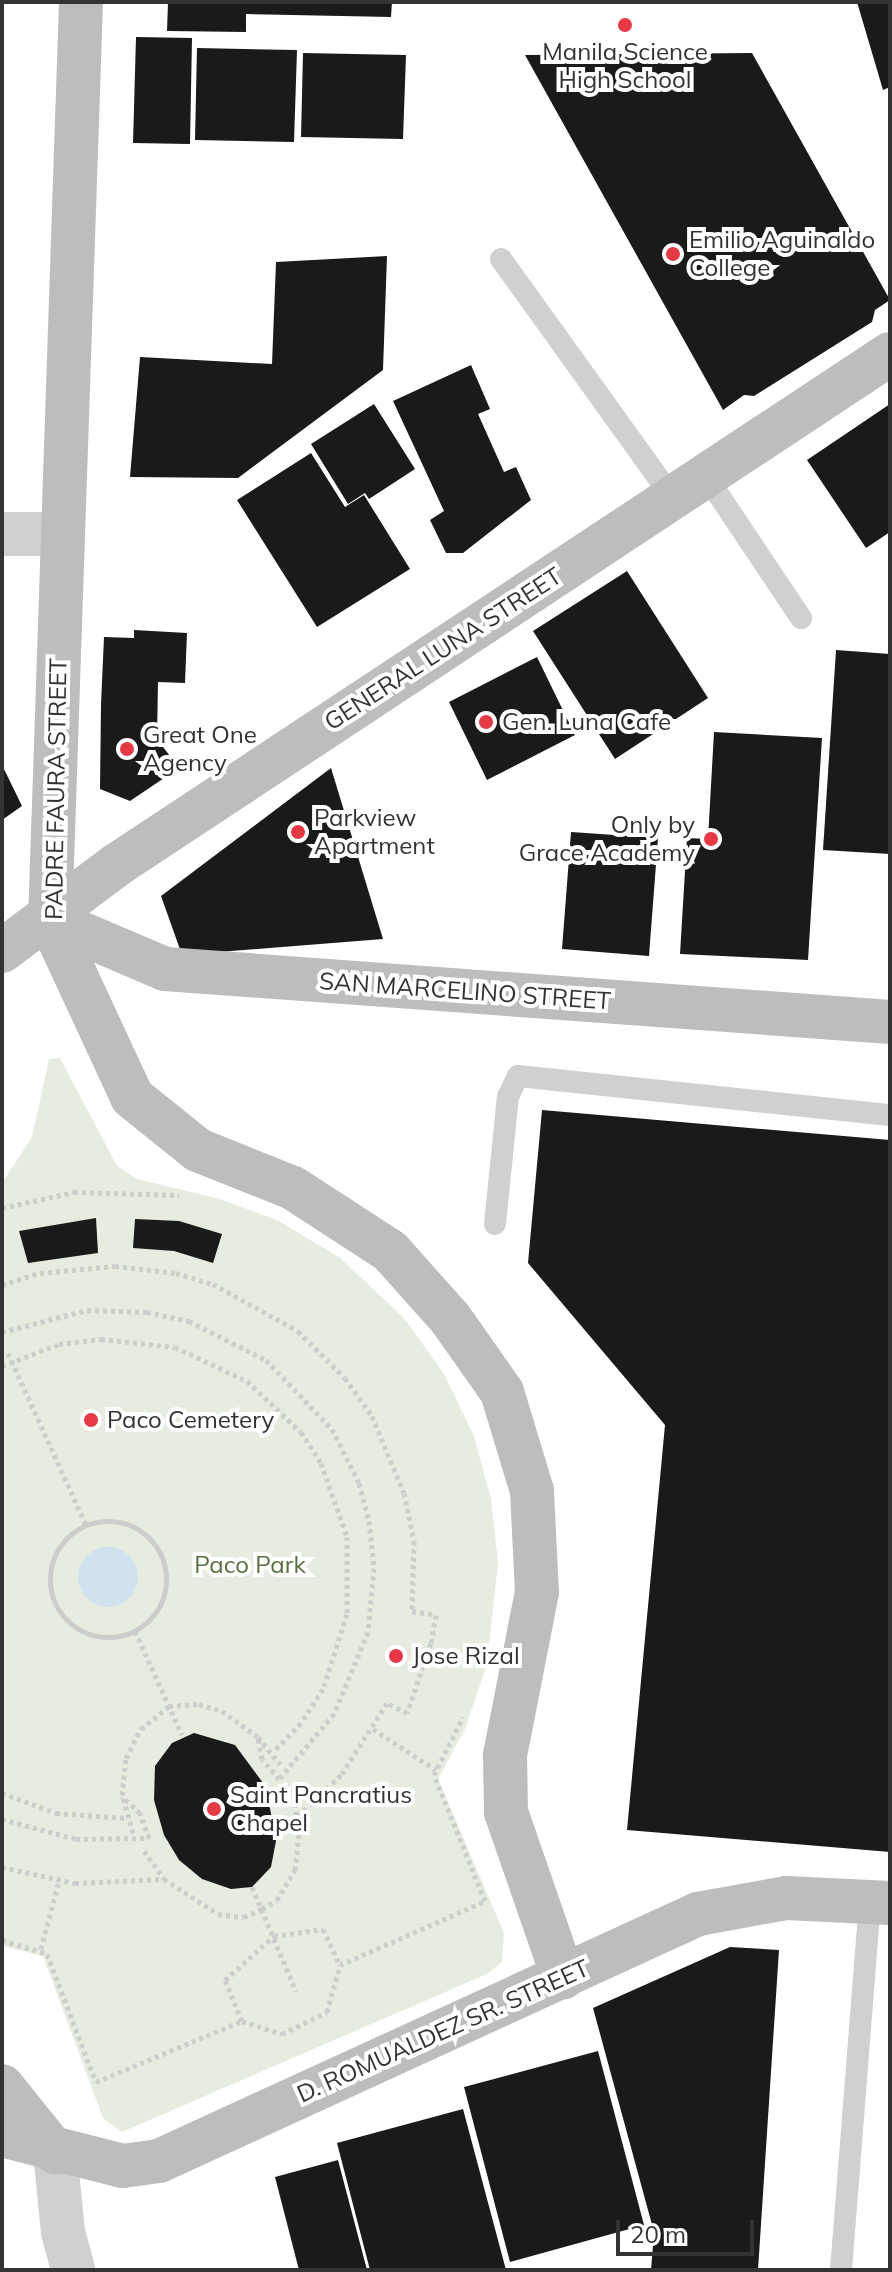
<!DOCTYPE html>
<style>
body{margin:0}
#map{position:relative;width:892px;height:2272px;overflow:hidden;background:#fff;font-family:Mulish,sans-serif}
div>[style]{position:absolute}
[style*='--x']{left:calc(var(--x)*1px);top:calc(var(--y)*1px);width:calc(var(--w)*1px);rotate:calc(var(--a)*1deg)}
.green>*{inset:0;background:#e6ecdf}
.water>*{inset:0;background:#cfe2ee}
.round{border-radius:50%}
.building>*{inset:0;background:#1a1a1a}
.path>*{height:5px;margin-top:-2.5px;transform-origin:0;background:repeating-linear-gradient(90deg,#cdcdcd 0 4px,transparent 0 8px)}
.path>.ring{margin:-2.5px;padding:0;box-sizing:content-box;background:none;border:5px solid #cdcdcd;border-radius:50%}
.lane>*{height:22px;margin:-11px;padding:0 11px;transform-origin:11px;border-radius:11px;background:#d0d0d0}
.street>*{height:44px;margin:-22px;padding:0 22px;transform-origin:22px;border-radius:22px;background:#d0d0d0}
.secondary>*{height:44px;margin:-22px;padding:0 22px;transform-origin:22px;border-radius:22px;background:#bdbdbd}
.dots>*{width:22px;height:22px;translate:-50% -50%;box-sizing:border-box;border:4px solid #fff;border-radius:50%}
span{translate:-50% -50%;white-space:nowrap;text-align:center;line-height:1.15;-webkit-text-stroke:8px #fff;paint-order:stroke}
.poi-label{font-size:24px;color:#333}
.left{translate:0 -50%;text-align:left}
.right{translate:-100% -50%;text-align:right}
.street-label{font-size:24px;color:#333}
.park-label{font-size:24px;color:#56703f}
.frame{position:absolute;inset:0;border:4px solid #333;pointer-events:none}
.scale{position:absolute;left:616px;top:2220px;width:138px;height:36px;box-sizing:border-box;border:4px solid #333;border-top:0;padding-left:10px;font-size:24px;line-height:28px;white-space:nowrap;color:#333;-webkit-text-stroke:6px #fff;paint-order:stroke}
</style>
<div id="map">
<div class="green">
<div style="clip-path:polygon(60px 1058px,117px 1166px,137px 1179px,220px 1199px,277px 1220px,339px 1257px,404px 1318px,444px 1374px,474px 1436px,491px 1499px,498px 1563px,487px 1664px,465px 1729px,438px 1779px,504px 1933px,502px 1962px,487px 1974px,122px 2132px,103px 2118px,43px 1956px,2px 1946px,2px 1183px,32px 1137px,49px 1059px)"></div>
</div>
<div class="water">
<div class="round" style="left:78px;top:1547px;width:60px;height:60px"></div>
</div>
<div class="building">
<div style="clip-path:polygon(168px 2px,392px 2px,391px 17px,246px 14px,246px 32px,167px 31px)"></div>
<div style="clip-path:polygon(857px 2px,890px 2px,890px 87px,883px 90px)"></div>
<div style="clip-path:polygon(136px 37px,192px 38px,190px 144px,133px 143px)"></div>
<div style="clip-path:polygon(197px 48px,297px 50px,294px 142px,195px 140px)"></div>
<div style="clip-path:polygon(303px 53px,406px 55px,403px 139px,301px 137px)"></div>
<div style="clip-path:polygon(752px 53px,890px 300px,875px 310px,872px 322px,754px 396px,744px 395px,723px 410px,525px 55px)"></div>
<div style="clip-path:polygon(387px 256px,383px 370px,238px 478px,130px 477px,140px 357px,272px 364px,276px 262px)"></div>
<div style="clip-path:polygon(471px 365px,490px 409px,478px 414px,504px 472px,516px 467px,531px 500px,463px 553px,446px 553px,430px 520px,444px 511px,393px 401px)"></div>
<div style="clip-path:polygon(374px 404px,415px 469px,369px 499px,365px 493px,348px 504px,311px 444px)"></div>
<div style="clip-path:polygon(890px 404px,890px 532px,866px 548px,807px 460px)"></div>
<div style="clip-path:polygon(311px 453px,345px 507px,364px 495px,410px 569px,317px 627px,237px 500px)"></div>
<div style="clip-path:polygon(627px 571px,708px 698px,615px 759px,533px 631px)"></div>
<div style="clip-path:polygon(134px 630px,187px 633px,185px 683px,158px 682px,157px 739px,179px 768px,130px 801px,100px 789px,101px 704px,104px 637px,134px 638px)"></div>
<div style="clip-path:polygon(836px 650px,890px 654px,890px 854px,823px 850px)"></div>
<div style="clip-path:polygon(537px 657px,575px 735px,487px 780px,449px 702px)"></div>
<div style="clip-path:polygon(714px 732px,822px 738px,808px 960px,680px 954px,687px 838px,708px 839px)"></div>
<div style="clip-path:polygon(2px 765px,22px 806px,2px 820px)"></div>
<div style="clip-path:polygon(331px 768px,383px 939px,182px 955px,161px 896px)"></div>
<div style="clip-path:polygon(571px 832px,658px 838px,649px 956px,562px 949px)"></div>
<div style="clip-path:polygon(542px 1110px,890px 1140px,890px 1852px,627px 1830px,665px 1425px,528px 1263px)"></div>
<div style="clip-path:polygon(96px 1218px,98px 1253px,28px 1263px,19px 1231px)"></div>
<div style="clip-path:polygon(135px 1219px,179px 1221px,222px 1234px,213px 1263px,174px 1251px,133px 1248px)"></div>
<div style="clip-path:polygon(194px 1733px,235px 1745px,266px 1787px,276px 1841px,271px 1867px,252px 1887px,231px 1889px,202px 1879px,179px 1860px,164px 1835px,154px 1800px,155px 1766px,172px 1743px)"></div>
<div style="clip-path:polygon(730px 1947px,779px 1950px,758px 2270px,651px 2270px,654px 2232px,593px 2008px)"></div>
<div style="clip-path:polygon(598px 2051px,644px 2225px,510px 2262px,464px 2087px)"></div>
<div style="clip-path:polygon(463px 2109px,506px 2270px,370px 2270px,337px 2143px)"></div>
<div style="clip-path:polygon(338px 2160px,367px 2270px,299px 2270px,275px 2177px)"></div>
</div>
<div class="path">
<div style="--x:2;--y:1208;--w:74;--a:-12.5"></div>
<div style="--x:74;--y:1192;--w:105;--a:1.6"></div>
<div style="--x:2;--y:1285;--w:40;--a:-18"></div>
<div style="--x:40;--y:1273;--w:75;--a:-5.3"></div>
<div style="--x:115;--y:1266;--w:61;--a:6.5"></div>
<div style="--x:176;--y:1273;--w:39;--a:17"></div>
<div style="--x:213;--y:1284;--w:97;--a:28.9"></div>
<div style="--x:298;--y:1331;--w:66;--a:45"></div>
<div style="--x:345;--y:1378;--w:47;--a:54.6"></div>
<div style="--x:372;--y:1416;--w:83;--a:67.4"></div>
<div style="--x:404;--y:1493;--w:49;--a:78.2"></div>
<div style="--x:414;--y:1541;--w:70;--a:91.6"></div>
<div style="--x:412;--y:1611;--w:24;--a:9"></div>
<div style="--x:436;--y:1615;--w:28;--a:100"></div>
<div style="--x:431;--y:1643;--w:74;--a:108.9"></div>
<div style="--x:407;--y:1713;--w:22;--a:-153"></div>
<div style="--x:387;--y:1703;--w:85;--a:122.6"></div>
<div style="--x:341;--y:1775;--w:59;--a:136.4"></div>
<div style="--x:2;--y:1332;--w:88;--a:-14.5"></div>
<div style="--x:87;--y:1310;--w:60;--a:1.9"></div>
<div style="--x:147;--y:1312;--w:43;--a:12.1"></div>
<div style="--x:189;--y:1321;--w:86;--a:26.9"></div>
<div style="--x:266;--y:1360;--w:95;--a:46.3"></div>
<div style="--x:332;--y:1429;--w:60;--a:63.4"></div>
<div style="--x:359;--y:1483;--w:39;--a:75"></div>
<div style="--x:369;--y:1521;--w:47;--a:83.9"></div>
<div style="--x:374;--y:1568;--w:64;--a:95.4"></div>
<div style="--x:368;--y:1632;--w:89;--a:112.5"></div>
<div style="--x:334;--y:1714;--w:85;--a:130.2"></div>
<div style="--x:279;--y:1779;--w:26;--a:-130"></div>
<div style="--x:262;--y:1759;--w:22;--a:-100"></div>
<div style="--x:8;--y:1353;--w:189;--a:65.6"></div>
<div style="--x:2;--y:1366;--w:61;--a:-21.1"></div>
<div style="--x:59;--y:1344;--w:42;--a:-6.8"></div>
<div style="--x:101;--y:1339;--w:74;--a:6.2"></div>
<div style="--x:175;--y:1347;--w:80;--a:25.3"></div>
<div style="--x:247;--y:1381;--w:74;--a:43.4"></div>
<div style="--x:301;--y:1432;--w:37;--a:57"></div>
<div style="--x:321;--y:1463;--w:78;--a:70.6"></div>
<div style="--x:347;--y:1537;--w:77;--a:90"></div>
<div style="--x:347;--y:1614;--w:79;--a:107.7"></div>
<div style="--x:323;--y:1689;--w:40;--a:122.9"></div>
<div style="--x:301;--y:1723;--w:40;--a:134"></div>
<div class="ring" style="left:50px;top:1521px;width:111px;height:111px"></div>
<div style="--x:135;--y:1631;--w:114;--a:65.7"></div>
<div style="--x:373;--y:1729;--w:75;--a:33.1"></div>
<div style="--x:2;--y:1793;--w:58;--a:20.3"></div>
<div style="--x:56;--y:1813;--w:70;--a:4.1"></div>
<div style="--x:2;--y:1819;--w:77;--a:15.1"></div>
<div style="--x:76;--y:1839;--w:73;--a:-0.8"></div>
<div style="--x:149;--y:1838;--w:27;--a:-110"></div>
<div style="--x:140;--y:1813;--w:25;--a:-137"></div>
<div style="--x:133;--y:1833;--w:40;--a:-106"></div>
<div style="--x:122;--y:1795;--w:37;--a:-84"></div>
<div style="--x:126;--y:1758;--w:33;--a:-63"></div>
<div style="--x:141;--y:1729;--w:36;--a:-39"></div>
<div style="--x:169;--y:1706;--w:30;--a:-4"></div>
<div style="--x:199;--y:1704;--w:24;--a:17"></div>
<div style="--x:222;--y:1711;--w:44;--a:35.8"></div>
<div style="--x:258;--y:1737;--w:35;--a:51"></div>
<div style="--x:144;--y:1851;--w:34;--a:54"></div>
<div style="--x:164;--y:1879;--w:64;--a:32.9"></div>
<div style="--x:218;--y:1914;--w:26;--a:7"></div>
<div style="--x:244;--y:1917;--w:20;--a:-24"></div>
<div style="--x:262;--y:1909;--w:17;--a:-31"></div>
<div style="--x:277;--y:1900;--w:35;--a:-59"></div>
<div style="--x:295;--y:1870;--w:39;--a:-84"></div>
<div style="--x:299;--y:1831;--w:48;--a:-99.7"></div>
<div style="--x:2;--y:1867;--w:75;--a:12.4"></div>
<div style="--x:75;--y:1883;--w:89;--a:-2.6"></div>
<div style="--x:252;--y:1887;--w:113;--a:67.1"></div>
<div style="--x:2;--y:1940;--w:47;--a:17.3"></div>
<div style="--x:47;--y:1954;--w:137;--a:69.1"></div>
<div style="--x:96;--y:2082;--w:158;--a:-22.7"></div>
<div style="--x:242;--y:2021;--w:42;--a:18"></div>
<div style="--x:282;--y:2034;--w:50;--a:-26.1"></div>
<div style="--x:327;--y:2012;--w:49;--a:-74.5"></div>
<div style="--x:340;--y:1965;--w:158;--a:-23.8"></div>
<div style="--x:485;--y:1901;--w:136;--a:-112"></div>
<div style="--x:434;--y:1775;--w:65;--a:-63.4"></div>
<div style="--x:41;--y:1949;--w:70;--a:-75.2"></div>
<div style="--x:242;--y:2021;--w:44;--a:-112.5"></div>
<div style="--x:225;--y:1980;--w:66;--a:-41.9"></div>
<div style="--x:274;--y:1936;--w:49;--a:-8.1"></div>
<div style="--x:323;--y:1929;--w:40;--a:65"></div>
</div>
<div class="lane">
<div style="--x:501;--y:259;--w:294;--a:54.3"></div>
<div style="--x:706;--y:476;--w:171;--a:56.2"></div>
<div style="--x:495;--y:1224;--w:128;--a:-84.2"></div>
<div style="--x:508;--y:1097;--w:23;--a:-65"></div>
<div style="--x:518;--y:1076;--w:374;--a:6"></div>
<div style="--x:841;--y:2270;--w:369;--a:-85.5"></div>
</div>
<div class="street">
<div style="--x:2;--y:534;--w:57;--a:0"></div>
<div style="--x:55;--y:2152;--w:80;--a:84.3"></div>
<div style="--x:63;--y:2232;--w:39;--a:75"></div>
</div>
<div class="secondary">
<div style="--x:81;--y:2;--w:919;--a:91.93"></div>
<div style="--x:50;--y:920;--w:195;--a:65.1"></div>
<div style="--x:132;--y:1097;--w:85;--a:38.8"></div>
<div style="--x:198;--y:1150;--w:102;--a:21.8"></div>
<div style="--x:293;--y:1188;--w:116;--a:33"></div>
<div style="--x:390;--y:1251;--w:90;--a:48.2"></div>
<div style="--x:450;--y:1318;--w:90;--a:54.9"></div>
<div style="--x:502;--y:1392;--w:103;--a:73.1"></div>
<div style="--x:532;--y:1491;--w:101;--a:87.2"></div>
<div style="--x:537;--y:1592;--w:166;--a:101.1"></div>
<div style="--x:505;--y:1755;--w:57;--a:89"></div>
<div style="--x:506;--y:1812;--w:175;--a:70.9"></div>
<div style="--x:50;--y:920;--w:125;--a:23.1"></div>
<div style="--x:165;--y:969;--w:727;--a:4.18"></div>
<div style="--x:2;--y:951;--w:145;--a:-36.9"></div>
<div style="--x:118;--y:864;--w:925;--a:-33.45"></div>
<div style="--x:2;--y:2086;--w:85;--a:51.2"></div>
<div style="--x:2;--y:2135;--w:125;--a:14.4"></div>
<div style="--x:123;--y:2166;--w:36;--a:-8"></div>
<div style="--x:159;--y:2161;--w:593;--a:-24.62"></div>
<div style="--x:698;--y:1914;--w:89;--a:-10.3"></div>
<div style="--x:786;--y:1898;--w:104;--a:2.8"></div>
</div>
<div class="dots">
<div style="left:625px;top:25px;background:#e63946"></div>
<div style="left:673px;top:254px;background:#e63946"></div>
<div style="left:486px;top:722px;background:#e63946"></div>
<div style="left:127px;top:749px;background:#e63946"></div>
<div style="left:298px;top:832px;background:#e63946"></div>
<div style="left:711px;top:839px;background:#e63946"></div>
<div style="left:91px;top:1420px;background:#e63946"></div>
<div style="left:396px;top:1656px;background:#e63946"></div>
<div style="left:214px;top:1809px;background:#e63946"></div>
</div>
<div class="poi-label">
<span style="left:625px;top:66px">Manila Science<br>High School</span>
<span class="left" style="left:689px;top:254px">Emilio Aguinaldo<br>College</span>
<span class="left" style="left:502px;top:722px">Gen. Luna Cafe</span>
<span class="left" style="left:143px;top:749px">Great One<br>Agency</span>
<span class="left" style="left:314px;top:832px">Parkview<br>Apartment</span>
<span class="right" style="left:695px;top:839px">Only by<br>Grace Academy</span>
<span class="left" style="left:107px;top:1420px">Paco Cemetery</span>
<span class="left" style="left:412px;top:1656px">Jose Rizal</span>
<span class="left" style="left:230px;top:1809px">Saint Pancratius<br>Chapel</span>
</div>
<div class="street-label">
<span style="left:443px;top:649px;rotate:-33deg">GENERAL LUNA STREET</span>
<span style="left:56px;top:789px;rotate:-89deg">PADRE FAURA STREET</span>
<span style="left:465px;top:991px;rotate:4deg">SAN MARCELINO STREET</span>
<span style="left:443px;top:2031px;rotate:-24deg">D. ROMUALDEZ SR. STREET</span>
</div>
<div class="park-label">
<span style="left:250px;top:1565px">Paco Park</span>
</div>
<div class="frame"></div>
<div class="scale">20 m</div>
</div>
